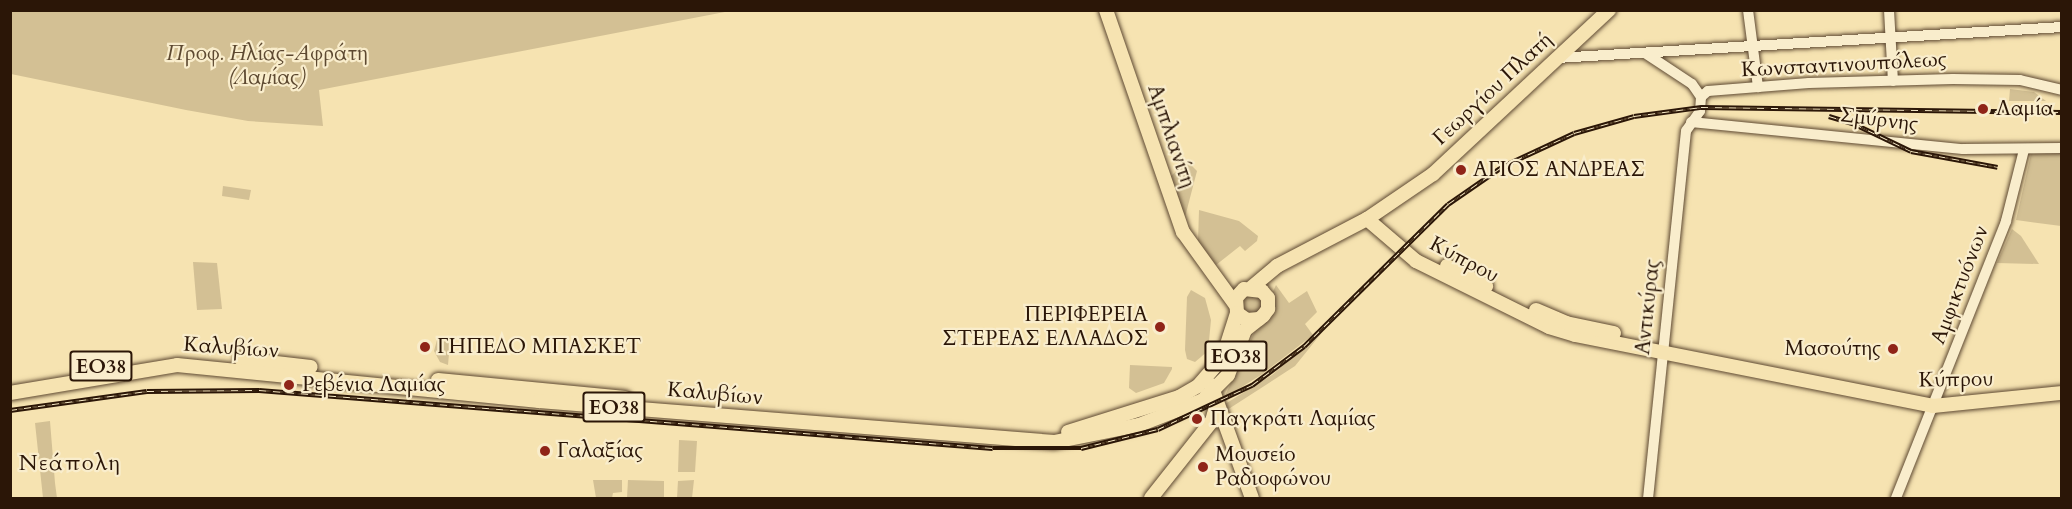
<!DOCTYPE html>
<meta charset="utf-8">
<style>
body{margin:0}
#map{position:relative;width:2072px;height:509px;overflow:hidden;background:#f6e3b1;font-family:Cardo,serif}
div>[style]{position:absolute}
[style*='--x']{left:calc(var(--x)*1px);top:calc(var(--y)*1px);width:calc(var(--w)*1px);rotate:calc(var(--a)*1deg)}
.green>*{inset:0;background:#d3c094}
.roads{filter:drop-shadow(0 0 2px #5e4932) drop-shadow(0 0 2px #5e4932)}
.minor>*{height:10px;margin:-5px;padding:0 5px;transform-origin:5px;border-radius:5px;background:#f9edcc}
.major>*{height:14px;margin:-7px;padding:0 7px;transform-origin:7px;border-radius:7px;background:#f6e3b1}
.rail>*{height:4.5px;margin-top:-2.25px;transform-origin:0;background:repeating-linear-gradient(90deg,#f9edcc 0 7px,#2b1607 0 14px);box-sizing:border-box;border-block:2px solid #2b1607}
.dots>*{width:16px;height:16px;translate:-50% -50%;box-sizing:border-box;border:3px solid #f9edcc;border-radius:50%}
span{translate:-50% -50%;white-space:nowrap;text-align:center;line-height:1.15;-webkit-text-stroke:4.5px #f9edcc;paint-order:stroke}
.shield-label span{padding:2px 4px;background:#f9edcc;border:2px solid;border-radius:4px;-webkit-text-stroke-width:0}
.shield-label{font-size:20px;color:#2b1607;font-weight:700}
.park-label{font-size:21px;color:#5d4931;font-style:italic}
.street-label{font-size:21px;color:#2b1607}
.poi-label{font-size:21px;color:#2b1607}
.left{translate:0 -50%;text-align:left}
.right{translate:-100% -50%;text-align:right}
.neighbourhood-label{font-size:22px;color:#2b1607;letter-spacing:1.5px}
.frame{position:absolute;inset:0;border:12px solid #2b1607;pointer-events:none}
</style>
<div id="map">
<div class="green">
<div style="clip-path:polygon(10px 11px,11px 10px,730px 11px,319px 90px,323px 126px,248px 121px,186px 110px,11px 74px)"></div>
<div style="clip-path:polygon(2010px 89px,2034px 92px,2046px 101px,2009px 101px)"></div>
<div style="clip-path:polygon(2061px 152px,2061px 226px,2016px 220px,2031px 154px)"></div>
<div style="clip-path:polygon(1187px 161px,1197px 171px,1185px 217px,1170px 177px)"></div>
<div style="clip-path:polygon(223px 186px,251px 190px,249px 200px,222px 196px)"></div>
<div style="clip-path:polygon(1199px 210px,1239px 221px,1258px 236px,1257px 241px,1245px 251px,1240px 246px,1216px 265px,1198px 241px)"></div>
<div style="clip-path:polygon(2012px 229px,2021px 236px,2039px 264px,1997px 263px)"></div>
<div style="clip-path:polygon(193px 262px,217px 263px,222px 309px,197px 310px)"></div>
<div style="clip-path:polygon(1276px 285px,1289px 303px,1307px 291px,1317px 312px,1305px 324px,1313px 335px,1261px 375px,1224px 398px)"></div>
<div style="clip-path:polygon(1191px 290px,1205px 298px,1211px 320px,1208px 351px,1195px 362px,1187px 359px,1185px 350px,1187px 297px)"></div>
<div style="clip-path:polygon(1254px 292px,1264px 303px,1259px 313px,1244px 313px,1241px 299px)"></div>
<div style="clip-path:polygon(1324px 330px,1295px 366px,1227px 410px,1225px 404px,1272px 375px)"></div>
<div style="clip-path:polygon(437px 340px,450px 342px,448px 365px,440px 362px,434px 351px)"></div>
<div style="clip-path:polygon(1130px 365px,1172px 367px,1172px 369px,1164px 383px,1136px 393px,1129px 388px)"></div>
<div style="clip-path:polygon(50px 421px,55px 483px,57px 498px,43px 498px,35px 423px)"></div>
<div style="clip-path:polygon(679px 440px,697px 441px,695px 472px,678px 472px)"></div>
<div style="clip-path:polygon(593px 480px,622px 480px,622px 492px,613px 493px,612px 498px,596px 498px)"></div>
<div style="clip-path:polygon(628px 480px,664px 481px,664px 498px,627px 498px)"></div>
<div style="clip-path:polygon(694px 480px,692px 498px,677px 498px,678px 481px)"></div>
</div>
<div class="roads">
<div class="minor">
<div style="--x:1748;--y:10;--w:78;--a:82.6"></div>
<div style="--x:1889;--y:10;--w:71;--a:86.8"></div>
<div style="--x:1645;--y:53;--w:56;--a:33.4"></div>
<div style="--x:1692;--y:84;--w:16;--a:55"></div>
<div style="--x:1701;--y:97;--w:14;--a:94"></div>
<div style="--x:1700;--y:111;--w:24;--a:125"></div>
<div style="--x:1686;--y:131;--w:369;--a:95.9"></div>
<div style="--x:1557;--y:58;--w:506;--a:-3.51"></div>
<div style="--x:1701;--y:97;--w:9;--a:-41"></div>
<div style="--x:1708;--y:91;--w:101;--a:-4.5"></div>
<div style="--x:1809;--y:83;--w:144;--a:-1.6"></div>
<div style="--x:1953;--y:79;--w:67;--a:0.9"></div>
<div style="--x:2020;--y:80;--w:43;--a:13.4"></div>
<div style="--x:1691;--y:122;--w:273;--a:5.7"></div>
<div style="--x:1963;--y:149;--w:99;--a:-0.6"></div>
<div style="--x:1896;--y:498;--w:298;--a:-68.3"></div>
<div style="--x:2006;--y:221;--w:73;--a:-75.8"></div>
</div>
<div class="major">
<div style="--x:1106;--y:10;--w:235;--a:70.9"></div>
<div style="--x:1183;--y:232;--w:89;--a:54.2"></div>
<div style="--x:1367;--y:219;--w:65;--a:40.6"></div>
<div style="--x:1416;--y:261;--w:148;--a:26.4"></div>
<div style="--x:1549;--y:327;--w:27;--a:17"></div>
<div style="--x:1575;--y:335;--w:365;--a:11.2"></div>
<div style="--x:1933;--y:406;--w:130;--a:-5.8"></div>
<div style="--x:1447;--y:266;--w:44;--a:27.1"></div>
<div style="--x:1252;--y:287;--w:33;--a:-40"></div>
<div style="--x:1277;--y:266;--w:102;--a:-27.6"></div>
<div style="--x:1367;--y:219;--w:80;--a:-34.3"></div>
<div style="--x:1433;--y:174;--w:241;--a:-43"></div>
<div style="--x:1536;--y:310;--w:33;--a:23"></div>
<div style="--x:1566;--y:323;--w:49;--a:11.8"></div>
<div style="--x:241;--y:359;--w:70;--a:6.5"></div>
<div style="--x:438;--y:380;--w:188;--a:5.5"></div>
<div style="--x:1211;--y:385;--w:120;--a:70.1"></div>
<div style="--x:10;--y:393;--w:169;--a:-9.5"></div>
<div style="--x:177;--y:365;--w:364;--a:5.7"></div>
<div style="--x:539;--y:401;--w:517;--a:4.55"></div>
<div style="--x:1054;--y:442;--w:87;--a:-11.3"></div>
<div style="--x:1139;--y:425;--w:69;--a:-21.3"></div>
<div style="--x:1203;--y:400;--w:35;--a:-45"></div>
<div style="--x:1228;--y:375;--w:48;--a:-69.3"></div>
<div style="--x:1245;--y:330;--w:23;--a:-38"></div>
<div style="--x:1263;--y:316;--w:9;--a:-54"></div>
<div style="--x:1268;--y:309;--w:11;--a:-90"></div>
<div style="--x:1268;--y:298;--w:9;--a:-131"></div>
<div style="--x:1262;--y:291;--w:18;--a:-174"></div>
<div style="--x:1244;--y:289;--w:12;--a:132"></div>
<div style="--x:1236;--y:298;--w:15;--a:86"></div>
<div style="--x:1237;--y:313;--w:12;--a:35"></div>
<div style="--x:1247;--y:320;--w:12;--a:-5"></div>
<div style="--x:1068;--y:432;--w:116;--a:-17.5"></div>
<div style="--x:1179;--y:397;--w:22;--a:-30"></div>
<div style="--x:1198;--y:386;--w:38;--a:-49"></div>
<div style="--x:1223;--y:357;--w:46;--a:-72.3"></div>
<div style="--x:1151;--y:498;--w:98;--a:-51.6"></div>
<div style="--x:1212;--y:421;--w:18;--a:-74"></div>
</div>
</div>
<div class="rail">
<div style="--x:1829;--y:116;--w:27;--a:17"></div>
<div style="--x:1855;--y:124;--w:62;--a:25.7"></div>
<div style="--x:1911;--y:151;--w:88;--a:10.4"></div>
<div style="--x:10;--y:410;--w:138;--a:-7.9"></div>
<div style="--x:147;--y:391;--w:112;--a:-0.5"></div>
<div style="--x:259;--y:390;--w:736;--a:4.52"></div>
<div style="--x:993;--y:448;--w:88;--a:0"></div>
<div style="--x:1081;--y:448;--w:79;--a:-13.9"></div>
<div style="--x:1158;--y:429;--w:104;--a:-25.1"></div>
<div style="--x:1252;--y:385;--w:65;--a:-36.9"></div>
<div style="--x:1304;--y:346;--w:202;--a:-44.6"></div>
<div style="--x:1448;--y:204;--w:67;--a:-34.6"></div>
<div style="--x:1503;--y:166;--w:78;--a:-24.9"></div>
<div style="--x:1574;--y:133;--w:62;--a:-15.8"></div>
<div style="--x:1634;--y:116;--w:68;--a:-7.7"></div>
<div style="--x:1701;--y:107;--w:361;--a:0.8"></div>
</div>
<div class="dots">
<div style="left:1983px;top:109px;background:#8f2418"></div>
<div style="left:1461px;top:170px;background:#8f2418"></div>
<div style="left:1160px;top:327px;background:#8f2418"></div>
<div style="left:425px;top:347px;background:#8f2418"></div>
<div style="left:1893px;top:349px;background:#8f2418"></div>
<div style="left:289px;top:385px;background:#8f2418"></div>
<div style="left:1197px;top:419px;background:#8f2418"></div>
<div style="left:545px;top:451px;background:#8f2418"></div>
<div style="left:1203px;top:467px;background:#8f2418"></div>
</div>
<div class="shield-label">
<span style="left:1236px;top:356px">ΕΟ38</span>
<span style="left:101px;top:366px">ΕΟ38</span>
<span style="left:614px;top:407px">ΕΟ38</span>
</div>
<div class="park-label">
<span style="left:267px;top:66px">Προφ. Ηλίας-Αφράτη<br>(Λαμίας)</span>
</div>
<div class="street-label">
<span style="left:1844px;top:65px;rotate:-3deg">Κωνσταντινουπόλεως</span>
<span style="left:1493px;top:89px;rotate:-43deg">Γεωργίου Πλατή</span>
<span style="left:1879px;top:120px;rotate:7deg">Σμύρνης</span>
<span style="left:1171px;top:136px;rotate:71deg">Αμπλιανίτη</span>
<span style="left:1464px;top:260px;rotate:28deg">Κύπρου</span>
<span style="left:1960px;top:285px;rotate:-69deg">Αμφικτυόνων</span>
<span style="left:1648px;top:307px;rotate:-84deg">Αντικύρας</span>
<span style="left:231px;top:348px;rotate:4deg">Καλυβίων</span>
<span style="left:1956px;top:380px;rotate:-1deg">Κύπρου</span>
<span style="left:715px;top:394px;rotate:5deg">Καλυβίων</span>
</div>
<div class="poi-label">
<span class="left" style="left:1996px;top:109px">Λαμία</span>
<span class="left" style="left:1473px;top:170px">ΑΓΙΟΣ ΑΝΔΡΕΑΣ</span>
<span class="right" style="left:1148px;top:327px">ΠΕΡΙΦΕΡΕΙΑ<br>ΣΤΕΡΕΑΣ ΕΛΛΑΔΟΣ</span>
<span class="left" style="left:437px;top:347px">ΓΗΠΕΔΟ ΜΠΑΣΚΕΤ</span>
<span class="right" style="left:1881px;top:349px">Μασούτης</span>
<span class="left" style="left:302px;top:385px">Ρεβένια Λαμίας</span>
<span class="left" style="left:1210px;top:419px">Παγκράτι Λαμίας</span>
<span class="left" style="left:557px;top:451px">Γαλαξίας</span>
<span class="left" style="left:1215px;top:467px">Μουσείο<br>Ραδιοφώνου</span>
</div>
<div class="neighbourhood-label">
<span style="left:70px;top:464px">Νεάπολη</span>
</div>
<div class="frame"></div>
</div>
